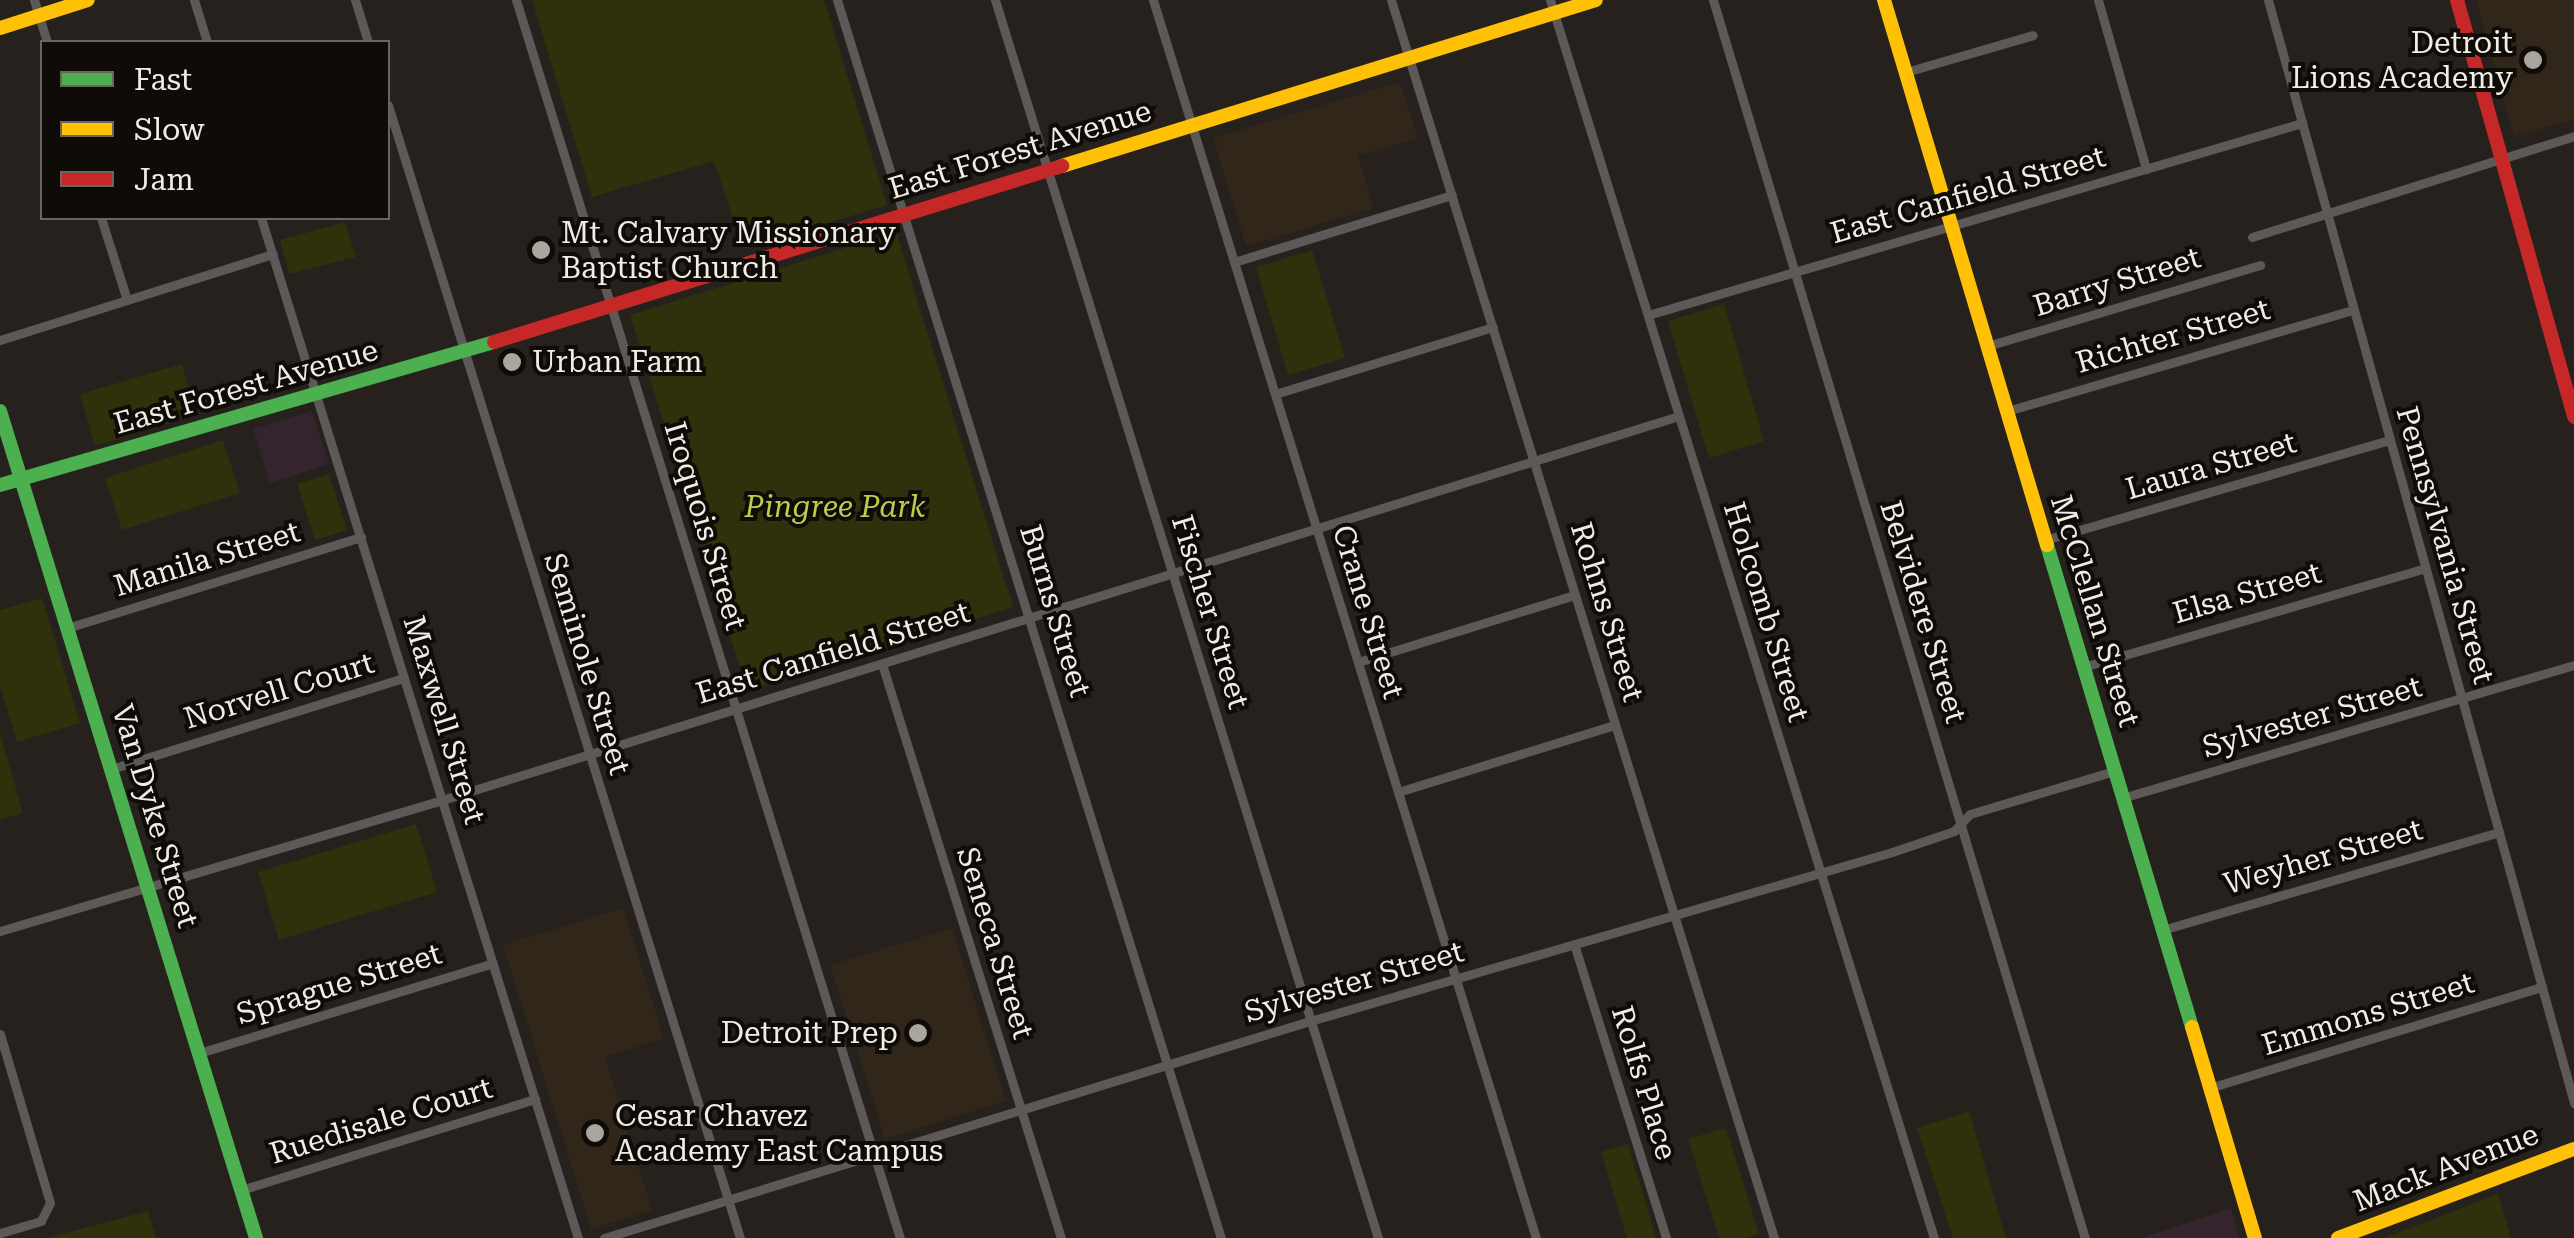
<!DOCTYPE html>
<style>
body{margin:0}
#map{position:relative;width:2574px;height:1238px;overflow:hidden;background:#26211c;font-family:"Roboto Serif",serif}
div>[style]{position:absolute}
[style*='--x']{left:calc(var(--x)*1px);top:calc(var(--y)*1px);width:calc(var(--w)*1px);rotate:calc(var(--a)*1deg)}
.commercial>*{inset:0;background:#33242d}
.built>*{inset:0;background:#302619}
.green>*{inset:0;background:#2e310c}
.street>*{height:9px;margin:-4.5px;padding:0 4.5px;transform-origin:4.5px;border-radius:4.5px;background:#5c5958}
.fast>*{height:14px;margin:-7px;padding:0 7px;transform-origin:7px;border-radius:7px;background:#4caf50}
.slow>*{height:14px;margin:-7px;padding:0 7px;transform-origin:7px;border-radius:7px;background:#ffc107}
.jam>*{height:14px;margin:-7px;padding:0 7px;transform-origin:7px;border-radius:7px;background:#c62828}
.dots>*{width:28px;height:28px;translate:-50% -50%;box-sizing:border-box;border:5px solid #0f0c08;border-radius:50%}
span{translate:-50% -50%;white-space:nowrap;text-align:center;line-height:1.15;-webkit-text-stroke:8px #0f0c08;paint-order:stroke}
.poi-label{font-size:30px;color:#f1ece6}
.right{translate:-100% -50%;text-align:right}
.left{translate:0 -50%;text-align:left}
.street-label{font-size:30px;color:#f1ece6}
.park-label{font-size:30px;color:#bdcc4b;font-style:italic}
.legend{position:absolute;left:40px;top:40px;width:350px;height:180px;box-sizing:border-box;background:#0f0c08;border:2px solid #696661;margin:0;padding:12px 18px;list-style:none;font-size:30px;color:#f1ece6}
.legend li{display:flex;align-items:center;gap:20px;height:50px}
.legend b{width:50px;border:2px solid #696661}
</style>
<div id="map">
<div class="commercial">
<div style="clip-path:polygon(312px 411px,329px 464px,270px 483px,253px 429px)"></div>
<div style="clip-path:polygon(2231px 1208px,2239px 1238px,2141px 1238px)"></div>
</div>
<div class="built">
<div style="clip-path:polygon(2476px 0,2574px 0,2574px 120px,2514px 136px)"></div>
<div style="clip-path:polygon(1400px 82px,1418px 138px,1358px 156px,1374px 208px,1246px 246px,1213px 138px)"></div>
<div style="clip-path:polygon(623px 908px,664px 1038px,605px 1057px,652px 1210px,591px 1229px,503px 945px)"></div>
<div style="clip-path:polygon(952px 928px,1006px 1101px,885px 1139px,830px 965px)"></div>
</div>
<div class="green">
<div style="clip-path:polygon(532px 0,824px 0,887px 205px,743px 249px,714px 161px,592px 197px)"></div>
<div style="clip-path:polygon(345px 222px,356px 257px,289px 274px,280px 240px)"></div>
<div style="clip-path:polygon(896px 232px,1013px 607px,747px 691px,630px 315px)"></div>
<div style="clip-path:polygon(1312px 250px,1345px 358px,1288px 375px,1256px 267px)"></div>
<div style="clip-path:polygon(1724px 304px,1764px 441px,1709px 458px,1668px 321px)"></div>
<div style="clip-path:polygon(182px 364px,197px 415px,95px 446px,80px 394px)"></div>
<div style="clip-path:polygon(223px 440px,240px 493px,122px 530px,105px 478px)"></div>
<div style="clip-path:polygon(329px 474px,347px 530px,315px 540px,297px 484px)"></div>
<div style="clip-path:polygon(42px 598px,80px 723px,17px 742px,0 686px,0 610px)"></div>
<div style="clip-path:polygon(0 733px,23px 813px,0 819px)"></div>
<div style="clip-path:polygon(416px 824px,437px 892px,279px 940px,258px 872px)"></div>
<div style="clip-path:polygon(1969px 1111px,2006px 1238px,1953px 1238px,1917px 1128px)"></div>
<div style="clip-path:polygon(1726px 1128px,1759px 1234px,1745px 1238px,1719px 1238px,1688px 1139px)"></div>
<div style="clip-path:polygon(1628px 1144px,1656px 1238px,1627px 1238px,1601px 1152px)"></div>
<div style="clip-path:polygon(2498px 1194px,2511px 1238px,2384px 1238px)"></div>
<div style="clip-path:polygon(148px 1211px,156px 1238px,47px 1238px)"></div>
</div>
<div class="street">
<div style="--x:34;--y:0;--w:44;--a:72.8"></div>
<div style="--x:194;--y:0;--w:44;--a:72.8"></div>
<div style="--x:355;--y:0;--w:44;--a:72.8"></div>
<div style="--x:516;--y:0;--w:1296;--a:72.77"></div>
<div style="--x:837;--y:0;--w:1296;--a:72.77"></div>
<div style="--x:995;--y:0;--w:1296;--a:72.81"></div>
<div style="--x:1153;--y:0;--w:1296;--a:72.81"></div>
<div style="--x:1391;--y:0;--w:1296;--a:72.81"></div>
<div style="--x:1550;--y:0;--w:1296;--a:72.77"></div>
<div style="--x:1713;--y:0;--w:1293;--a:73.28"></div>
<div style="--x:2098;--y:0;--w:176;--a:74.1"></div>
<div style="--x:2268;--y:0;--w:1145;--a:74.49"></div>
<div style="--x:1906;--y:72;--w:132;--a:-16.2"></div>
<div style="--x:388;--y:105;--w:1186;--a:72.74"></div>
<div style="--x:101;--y:218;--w:86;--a:72.4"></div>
<div style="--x:261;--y:218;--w:1068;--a:72.74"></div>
<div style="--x:2252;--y:237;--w:337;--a:-17.4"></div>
<div style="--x:1234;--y:262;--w:228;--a:-17.1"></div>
<div style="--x:1648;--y:315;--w:682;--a:-16.36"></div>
<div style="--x:0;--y:340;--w:286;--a:-17.5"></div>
<div style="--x:1987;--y:346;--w:285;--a:-16.5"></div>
<div style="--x:1275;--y:394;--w:228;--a:-17.1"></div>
<div style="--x:2007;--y:411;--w:360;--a:-16.3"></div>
<div style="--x:2045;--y:540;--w:359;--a:-16.2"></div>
<div style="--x:67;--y:628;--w:308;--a:-17.2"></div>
<div style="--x:1358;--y:662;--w:227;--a:-17.2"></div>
<div style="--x:882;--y:664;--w:601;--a:72.68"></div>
<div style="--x:2083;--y:667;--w:356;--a:-16.1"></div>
<div style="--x:111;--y:769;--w:307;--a:-17.3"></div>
<div style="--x:1398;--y:792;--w:227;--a:-17.2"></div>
<div style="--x:2122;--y:798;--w:471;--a:-16.4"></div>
<div style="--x:2162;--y:930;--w:351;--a:-16.2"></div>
<div style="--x:0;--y:931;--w:461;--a:-16.5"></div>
<div style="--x:442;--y:800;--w:1295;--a:-17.25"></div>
<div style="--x:1574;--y:944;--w:308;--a:72.6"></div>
<div style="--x:0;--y:1034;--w:176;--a:73.5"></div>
<div style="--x:50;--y:1203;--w:20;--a:117"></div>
<div style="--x:41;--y:1221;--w:43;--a:163.7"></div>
<div style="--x:199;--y:1053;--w:307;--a:-17"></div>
<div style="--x:2209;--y:1088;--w:348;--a:-16.9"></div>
<div style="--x:241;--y:1190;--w:308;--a:-17.2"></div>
<div style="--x:604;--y:1238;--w:739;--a:-17.09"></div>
<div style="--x:1310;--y:1021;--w:606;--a:-16.19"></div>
<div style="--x:1892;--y:852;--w:65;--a:-18.7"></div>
<div style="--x:1954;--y:831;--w:23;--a:-47"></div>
<div style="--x:1970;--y:814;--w:150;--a:-16.6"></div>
</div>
<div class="fast">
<div style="--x:0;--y:411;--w:866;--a:72.8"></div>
<div style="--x:0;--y:485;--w:514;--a:-16.14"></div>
<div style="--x:2047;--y:545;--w:503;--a:73.26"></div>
</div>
<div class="slow">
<div style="--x:1884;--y:0;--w:569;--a:73.35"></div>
<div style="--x:0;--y:28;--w:92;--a:-17.7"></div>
<div style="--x:1062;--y:166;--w:559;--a:-17.27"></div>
<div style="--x:2192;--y:1027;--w:220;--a:73.4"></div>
<div style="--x:2338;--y:1238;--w:252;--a:-20.7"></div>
</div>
<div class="jam">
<div style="--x:2457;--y:0;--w:433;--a:74.3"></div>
<div style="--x:494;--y:342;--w:595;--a:-17.22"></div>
</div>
<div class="dots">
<div style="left:2533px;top:60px;background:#aaa59f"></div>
<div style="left:541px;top:250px;background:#aaa59f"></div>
<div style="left:512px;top:362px;background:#aaa59f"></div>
<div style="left:918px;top:1033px;background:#aaa59f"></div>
<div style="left:595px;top:1133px;background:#aaa59f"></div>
</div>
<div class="poi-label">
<span class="right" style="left:2513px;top:60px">Detroit<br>Lions Academy</span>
<span class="left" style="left:561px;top:250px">Mt. Calvary Missionary<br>Baptist Church</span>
<span class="left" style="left:532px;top:362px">Urban Farm</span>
<span class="right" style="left:898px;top:1033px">Detroit Prep</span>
<span class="left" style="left:615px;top:1133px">Cesar Chavez<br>Academy East Campus</span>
</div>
<div class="street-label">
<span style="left:1020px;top:150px;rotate:-17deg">East Forest Avenue</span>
<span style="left:1968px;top:195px;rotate:-16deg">East Canfield Street</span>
<span style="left:2117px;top:282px;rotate:-17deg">Barry Street</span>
<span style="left:2173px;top:336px;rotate:-16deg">Richter Street</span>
<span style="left:246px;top:387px;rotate:-16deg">East Forest Avenue</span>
<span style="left:2211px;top:466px;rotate:-16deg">Laura Street</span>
<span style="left:705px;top:526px;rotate:73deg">Iroquois Street</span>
<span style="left:2445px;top:545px;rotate:74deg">Pennsylvania Street</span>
<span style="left:207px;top:559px;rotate:-17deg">Manila Street</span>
<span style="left:2247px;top:593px;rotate:-16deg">Elsa Street</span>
<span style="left:1055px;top:611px;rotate:73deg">Burns Street</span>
<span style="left:2095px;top:611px;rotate:73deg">McClellan Street</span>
<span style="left:1210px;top:612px;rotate:73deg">Fischer Street</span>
<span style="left:1368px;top:612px;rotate:73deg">Crane Street</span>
<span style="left:1607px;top:612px;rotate:73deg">Rohns Street</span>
<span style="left:1766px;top:612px;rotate:73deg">Holcomb Street</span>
<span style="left:1923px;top:612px;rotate:73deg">Belvidere Street</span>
<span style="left:833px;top:653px;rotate:-17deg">East Canfield Street</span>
<span style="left:587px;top:664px;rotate:73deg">Seminole Street</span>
<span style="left:279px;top:691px;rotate:-17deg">Norvell Court</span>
<span style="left:2312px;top:717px;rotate:-16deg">Sylvester Street</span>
<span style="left:444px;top:720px;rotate:73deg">Maxwell Street</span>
<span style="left:155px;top:816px;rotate:73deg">Van Dyke Street</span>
<span style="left:2323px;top:857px;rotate:-16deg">Weyher Street</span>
<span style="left:995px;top:943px;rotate:73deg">Seneca Street</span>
<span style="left:1354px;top:982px;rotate:-16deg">Sylvester Street</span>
<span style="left:339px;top:984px;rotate:-17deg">Sprague Street</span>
<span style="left:2368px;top:1014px;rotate:-17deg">Emmons Street</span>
<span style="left:1644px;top:1083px;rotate:73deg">Rolfs Place</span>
<span style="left:381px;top:1121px;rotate:-17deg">Ruedisale Court</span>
<span style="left:2446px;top:1168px;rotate:-21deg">Mack Avenue</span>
</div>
<div class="park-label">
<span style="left:835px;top:507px">Pingree Park</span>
</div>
<ul class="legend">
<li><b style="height:12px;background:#4caf50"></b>Fast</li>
<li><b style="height:12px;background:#ffc107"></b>Slow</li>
<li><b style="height:12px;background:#c62828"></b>Jam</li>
</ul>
</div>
